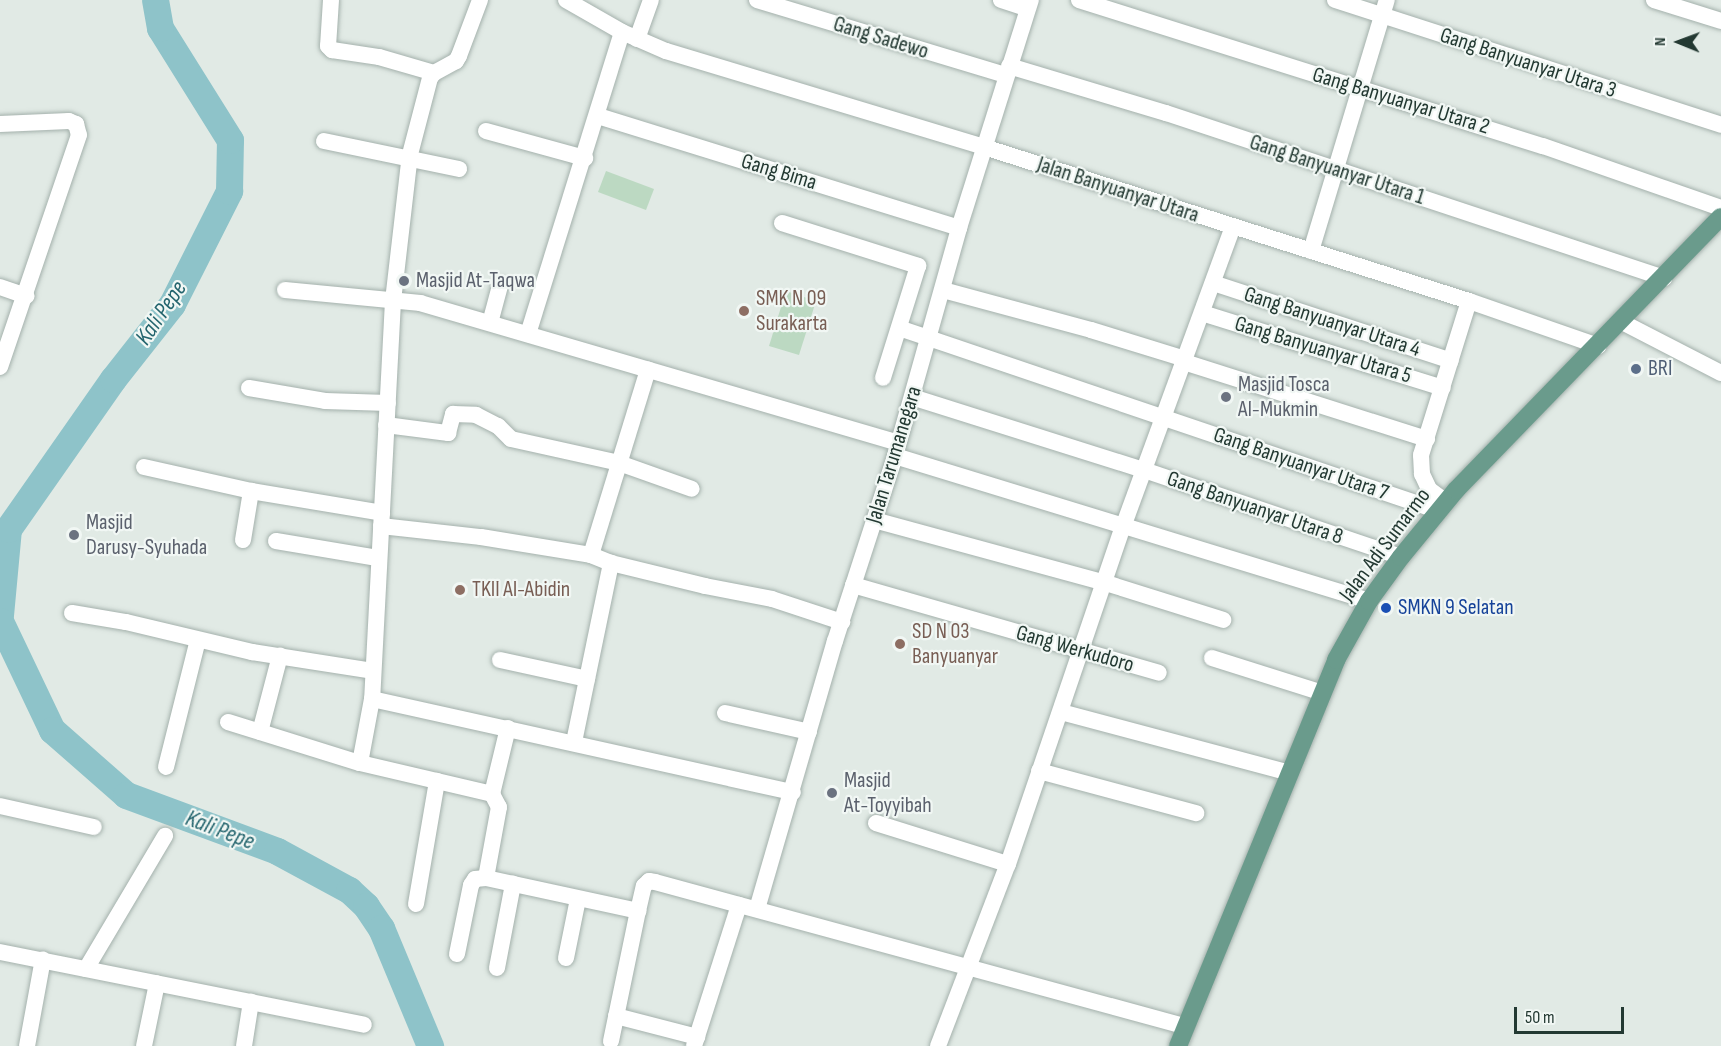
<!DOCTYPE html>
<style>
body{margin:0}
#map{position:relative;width:1721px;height:1046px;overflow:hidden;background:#e1eae5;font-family:"Sofia Sans Condensed",sans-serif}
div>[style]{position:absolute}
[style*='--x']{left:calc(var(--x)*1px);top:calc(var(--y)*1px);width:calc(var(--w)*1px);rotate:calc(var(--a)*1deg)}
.green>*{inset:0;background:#bcd9c2}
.river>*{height:27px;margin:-13.5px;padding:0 13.5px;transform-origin:13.5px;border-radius:13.5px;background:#8ec3c9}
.roads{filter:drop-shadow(0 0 2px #a4b1ac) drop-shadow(0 0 2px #a4b1ac)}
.minor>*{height:16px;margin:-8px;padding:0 8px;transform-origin:8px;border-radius:8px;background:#fff}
.major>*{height:18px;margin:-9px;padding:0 9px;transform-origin:9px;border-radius:9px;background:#6a9b8c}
.dots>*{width:16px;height:16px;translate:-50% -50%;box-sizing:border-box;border:3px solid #f1f7f4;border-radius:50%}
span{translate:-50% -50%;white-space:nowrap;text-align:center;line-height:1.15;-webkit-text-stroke:4.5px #f1f7f4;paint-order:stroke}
.street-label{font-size:22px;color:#233932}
.worship-label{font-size:22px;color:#5b616d}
.left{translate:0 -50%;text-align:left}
.education-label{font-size:22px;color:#785e54}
.service-label{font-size:22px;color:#4e5e75}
.transit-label{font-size:22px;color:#164399}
.water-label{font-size:24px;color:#24656e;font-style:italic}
.north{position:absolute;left:1649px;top:12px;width:60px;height:60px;-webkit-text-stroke:4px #f1f7f4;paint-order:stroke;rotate:271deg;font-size:16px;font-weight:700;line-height:24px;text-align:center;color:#233932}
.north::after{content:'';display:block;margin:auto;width:21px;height:27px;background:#233932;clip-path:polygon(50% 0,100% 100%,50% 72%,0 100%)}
.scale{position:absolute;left:1514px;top:1007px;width:110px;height:27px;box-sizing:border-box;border:3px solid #233932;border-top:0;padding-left:8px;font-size:18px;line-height:21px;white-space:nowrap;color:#233932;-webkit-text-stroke:4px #f1f7f4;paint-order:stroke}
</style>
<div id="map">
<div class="green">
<div style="clip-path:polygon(606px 171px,654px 189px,646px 210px,598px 192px)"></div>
<div style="clip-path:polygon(786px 291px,816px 301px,799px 355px,769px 346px)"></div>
</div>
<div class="river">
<div style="--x:0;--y:615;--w:86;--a:-84.7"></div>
<div style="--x:8;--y:529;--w:183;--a:-55"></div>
<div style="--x:113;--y:379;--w:95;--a:-51.8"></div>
<div style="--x:172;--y:304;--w:127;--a:-63.2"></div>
<div style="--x:229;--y:191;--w:51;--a:-88.9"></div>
<div style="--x:230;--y:140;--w:132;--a:-122"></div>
<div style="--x:160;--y:28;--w:28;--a:-100"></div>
<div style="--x:0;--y:621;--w:121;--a:64.5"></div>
<div style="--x:52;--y:730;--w:98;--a:41.3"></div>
<div style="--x:126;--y:795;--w:161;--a:20.3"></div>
<div style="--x:277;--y:851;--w:82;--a:28.4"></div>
<div style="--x:349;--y:890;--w:23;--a:43"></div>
<div style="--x:366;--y:906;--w:27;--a:56"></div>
<div style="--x:381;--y:928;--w:128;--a:67.4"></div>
</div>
<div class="roads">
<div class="minor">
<div style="--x:331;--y:0;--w:46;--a:93.7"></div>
<div style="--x:328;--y:46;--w:6;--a:45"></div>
<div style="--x:332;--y:50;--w:48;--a:8.5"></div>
<div style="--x:379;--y:57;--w:57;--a:16.2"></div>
<div style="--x:480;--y:0;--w:60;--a:110.6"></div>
<div style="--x:459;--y:56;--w:6;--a:121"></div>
<div style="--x:456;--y:61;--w:25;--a:151"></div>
<div style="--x:434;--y:73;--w:6;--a:129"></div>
<div style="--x:430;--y:78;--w:79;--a:104.7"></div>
<div style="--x:410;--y:154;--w:148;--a:96.6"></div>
<div style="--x:393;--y:301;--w:399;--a:93"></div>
<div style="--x:372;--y:699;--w:431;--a:12.5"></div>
<div style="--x:566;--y:0;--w:64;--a:29.7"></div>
<div style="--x:622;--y:32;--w:48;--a:23.4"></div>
<div style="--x:666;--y:51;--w:332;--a:16.8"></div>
<div style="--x:984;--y:147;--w:509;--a:17.62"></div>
<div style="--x:1469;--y:301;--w:137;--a:19.2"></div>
<div style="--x:757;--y:0;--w:259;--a:16.8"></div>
<div style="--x:1001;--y:0;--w:28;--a:18"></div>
<div style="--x:1079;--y:0;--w:486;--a:17.5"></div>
<div style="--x:1543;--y:146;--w:188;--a:19.2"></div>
<div style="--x:1335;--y:0;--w:406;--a:17.9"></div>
<div style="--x:1654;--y:0;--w:70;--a:17.4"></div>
<div style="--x:637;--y:39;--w:41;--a:-70.3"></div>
<div style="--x:1009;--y:66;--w:164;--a:16.7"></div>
<div style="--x:1166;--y:113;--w:525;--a:18.33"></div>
<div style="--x:598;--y:116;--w:378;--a:17.2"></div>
<div style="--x:0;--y:124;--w:69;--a:-2.5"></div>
<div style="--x:69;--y:121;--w:8;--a:23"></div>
<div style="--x:76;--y:124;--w:11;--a:75"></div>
<div style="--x:79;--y:135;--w:245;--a:108.8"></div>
<div style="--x:486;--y:131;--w:103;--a:15.3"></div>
<div style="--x:324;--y:141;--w:138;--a:11.7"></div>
<div style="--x:782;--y:223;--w:143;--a:17.5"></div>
<div style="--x:918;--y:266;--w:117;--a:107.4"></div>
<div style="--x:1311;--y:251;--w:262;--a:-73.2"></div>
<div style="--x:1213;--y:283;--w:250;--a:18.1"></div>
<div style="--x:0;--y:287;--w:28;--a:19"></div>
<div style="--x:285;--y:290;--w:136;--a:5.5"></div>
<div style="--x:420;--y:303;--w:498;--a:16.3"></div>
<div style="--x:943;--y:290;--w:153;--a:15.1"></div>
<div style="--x:1091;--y:330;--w:98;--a:17.1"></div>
<div style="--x:1202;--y:313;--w:252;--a:17.3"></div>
<div style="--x:1622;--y:322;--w:111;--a:27.3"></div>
<div style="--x:490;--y:323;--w:39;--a:-75"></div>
<div style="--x:899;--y:328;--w:570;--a:18.72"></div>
<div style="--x:528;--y:334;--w:316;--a:-72.7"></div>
<div style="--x:1184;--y:362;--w:255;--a:17.6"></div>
<div style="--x:249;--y:388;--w:77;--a:9.7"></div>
<div style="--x:325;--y:401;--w:63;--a:1.8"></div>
<div style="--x:912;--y:397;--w:243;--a:17.5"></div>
<div style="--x:1144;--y:470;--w:271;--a:18.7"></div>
<div style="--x:386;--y:425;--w:63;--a:7.4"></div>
<div style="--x:448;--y:433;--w:20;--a:-75"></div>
<div style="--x:453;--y:414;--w:23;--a:2"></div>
<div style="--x:476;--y:415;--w:25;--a:27"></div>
<div style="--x:498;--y:426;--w:18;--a:45"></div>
<div style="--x:511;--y:439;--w:111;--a:12.5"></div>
<div style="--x:619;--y:463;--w:77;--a:19.6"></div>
<div style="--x:895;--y:456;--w:496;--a:17"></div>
<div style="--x:144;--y:467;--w:110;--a:12.6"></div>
<div style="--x:251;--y:491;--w:133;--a:9.5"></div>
<div style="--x:1446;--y:502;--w:21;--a:-143"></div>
<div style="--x:1429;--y:489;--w:17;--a:-115"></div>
<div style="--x:1422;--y:474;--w:19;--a:-93"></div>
<div style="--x:1421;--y:455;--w:161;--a:-72.7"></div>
<div style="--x:874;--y:520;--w:240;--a:15.2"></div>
<div style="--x:1106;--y:583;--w:123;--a:17.5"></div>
<div style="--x:381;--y:526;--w:101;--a:6.3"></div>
<div style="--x:481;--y:537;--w:111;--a:9.3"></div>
<div style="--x:591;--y:555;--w:22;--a:22"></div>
<div style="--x:611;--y:563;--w:97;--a:13.7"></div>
<div style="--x:705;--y:586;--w:68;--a:11"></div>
<div style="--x:772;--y:599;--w:74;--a:18.2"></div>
<div style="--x:243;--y:540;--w:50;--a:-80.7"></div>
<div style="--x:276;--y:541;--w:103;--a:9.5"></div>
<div style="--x:591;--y:555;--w:194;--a:-72.9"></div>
<div style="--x:853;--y:585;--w:318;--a:16"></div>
<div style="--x:72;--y:613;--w:55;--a:9.5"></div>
<div style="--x:126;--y:622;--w:130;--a:13.4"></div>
<div style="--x:252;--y:652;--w:122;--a:8.9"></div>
<div style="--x:1212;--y:658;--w:116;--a:17.5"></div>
<div style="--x:500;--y:660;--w:89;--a:12.3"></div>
<div style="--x:1061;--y:712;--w:237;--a:14.9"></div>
<div style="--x:725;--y:713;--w:86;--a:12.7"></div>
<div style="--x:228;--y:722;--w:138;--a:17.3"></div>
<div style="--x:360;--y:763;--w:136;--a:13.2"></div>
<div style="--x:492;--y:794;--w:15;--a:62"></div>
<div style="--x:499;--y:807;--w:72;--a:100.4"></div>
<div style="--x:486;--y:878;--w:156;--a:12.2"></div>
<div style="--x:638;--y:911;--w:26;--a:-77"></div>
<div style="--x:644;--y:886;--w:7;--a:-45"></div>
<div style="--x:649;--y:881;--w:6;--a:9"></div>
<div style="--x:655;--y:882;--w:548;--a:15.23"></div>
<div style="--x:260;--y:732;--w:79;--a:-75.3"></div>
<div style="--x:574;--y:742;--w:183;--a:-78.3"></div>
<div style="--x:360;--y:763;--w:65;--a:-79.4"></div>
<div style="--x:166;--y:767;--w:131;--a:-75.9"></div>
<div style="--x:1039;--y:771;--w:163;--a:15"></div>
<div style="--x:492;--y:794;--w:68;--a:-76.4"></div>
<div style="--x:0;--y:806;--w:96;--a:12.6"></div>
<div style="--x:876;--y:823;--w:138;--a:17.3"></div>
<div style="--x:416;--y:904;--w:125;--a:-80.3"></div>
<div style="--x:757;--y:909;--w:279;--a:-73.8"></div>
<div style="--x:835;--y:641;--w:194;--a:-72"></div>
<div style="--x:895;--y:456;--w:237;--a:-74.3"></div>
<div style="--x:959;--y:228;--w:239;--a:-72.5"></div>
<div style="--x:0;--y:952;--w:371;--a:11.3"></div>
<div style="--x:457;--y:954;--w:70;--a:-78.5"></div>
<div style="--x:471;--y:885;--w:7;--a:-56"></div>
<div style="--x:475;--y:879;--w:11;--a:-5"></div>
<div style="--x:566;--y:958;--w:60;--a:-78.5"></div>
<div style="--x:497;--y:968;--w:86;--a:-79.2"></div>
<div style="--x:86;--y:969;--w:155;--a:-59.3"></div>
<div style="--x:616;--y:1016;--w:84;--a:14.5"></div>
<div style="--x:611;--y:1041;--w:133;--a:-78.3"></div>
<div style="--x:27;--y:1046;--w:88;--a:-79.6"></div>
<div style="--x:144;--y:1046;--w:64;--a:-78.3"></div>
<div style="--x:244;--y:1046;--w:45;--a:-81"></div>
<div style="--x:694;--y:1046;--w:148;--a:-72.3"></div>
<div style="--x:938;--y:1046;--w:195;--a:-69"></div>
<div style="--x:1008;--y:864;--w:356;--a:-71.2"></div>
<div style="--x:1123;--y:527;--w:320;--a:-69.9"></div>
</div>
<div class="major">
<div style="--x:1178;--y:1046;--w:417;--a:-67.7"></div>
<div style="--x:1336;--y:660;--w:68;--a:-60.8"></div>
<div style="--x:1369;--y:601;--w:54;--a:-54"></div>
<div style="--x:1401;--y:557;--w:87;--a:-50.6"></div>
<div style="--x:1456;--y:490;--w:380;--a:-45.9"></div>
</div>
</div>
<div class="dots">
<div style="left:404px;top:281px;background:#6b7280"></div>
<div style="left:744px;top:311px;background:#8d6e63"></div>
<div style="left:1636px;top:369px;background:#5c6f8a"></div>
<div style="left:1226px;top:397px;background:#6b7280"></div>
<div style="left:74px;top:535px;background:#6b7280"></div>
<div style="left:460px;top:590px;background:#8d6e63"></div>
<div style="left:1386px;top:608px;background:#1a4fb4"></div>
<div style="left:900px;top:644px;background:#8d6e63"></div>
<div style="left:832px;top:793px;background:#6b7280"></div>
</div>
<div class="street-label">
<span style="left:881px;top:38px;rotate:17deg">Gang Sadewo</span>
<span style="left:1528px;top:63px;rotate:18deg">Gang Banyuanyar Utara 3</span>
<span style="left:1401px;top:101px;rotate:17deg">Gang Banyuanyar Utara 2</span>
<span style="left:1337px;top:170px;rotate:18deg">Gang Banyuanyar Utara 1</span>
<span style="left:779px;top:172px;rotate:17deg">Gang Bima</span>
<span style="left:1118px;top:190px;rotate:18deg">Jalan Banyuanyar Utara</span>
<span style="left:1332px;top:322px;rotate:18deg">Gang Banyuanyar Utara 4</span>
<span style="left:1323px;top:350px;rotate:17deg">Gang Banyuanyar Utara 5</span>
<span style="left:894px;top:455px;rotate:-73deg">Jalan Tarumanegara</span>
<span style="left:1301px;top:464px;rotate:19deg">Gang Banyuanyar Utara 7</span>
<span style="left:1255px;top:508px;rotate:19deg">Gang Banyuanyar Utara 8</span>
<span style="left:1385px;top:545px;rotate:-53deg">Jalan Adi Sumarmo</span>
<span style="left:1075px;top:649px;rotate:16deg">Gang Werkudoro</span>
</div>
<div class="worship-label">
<span class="left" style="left:416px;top:281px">Masjid At-Taqwa</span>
<span class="left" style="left:1238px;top:397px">Masjid Tosca<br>Al-Mukmin</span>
<span class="left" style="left:86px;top:535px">Masjid<br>Darusy-Syuhada</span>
<span class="left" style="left:844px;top:793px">Masjid<br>At-Toyyibah</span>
</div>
<div class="education-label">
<span class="left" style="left:756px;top:311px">SMK N 09<br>Surakarta</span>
<span class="left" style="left:472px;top:590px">TKII Al-Abidin</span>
<span class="left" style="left:912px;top:644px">SD N 03<br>Banyuanyar</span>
</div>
<div class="service-label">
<span class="left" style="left:1648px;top:369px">BRI</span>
</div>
<div class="transit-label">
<span class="left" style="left:1398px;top:608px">SMKN 9 Selatan</span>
</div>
<div class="water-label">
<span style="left:161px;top:313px;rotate:-56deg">Kali Pepe</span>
<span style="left:220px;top:830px;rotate:21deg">Kali Pepe</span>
</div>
<div class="north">N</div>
<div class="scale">50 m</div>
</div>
